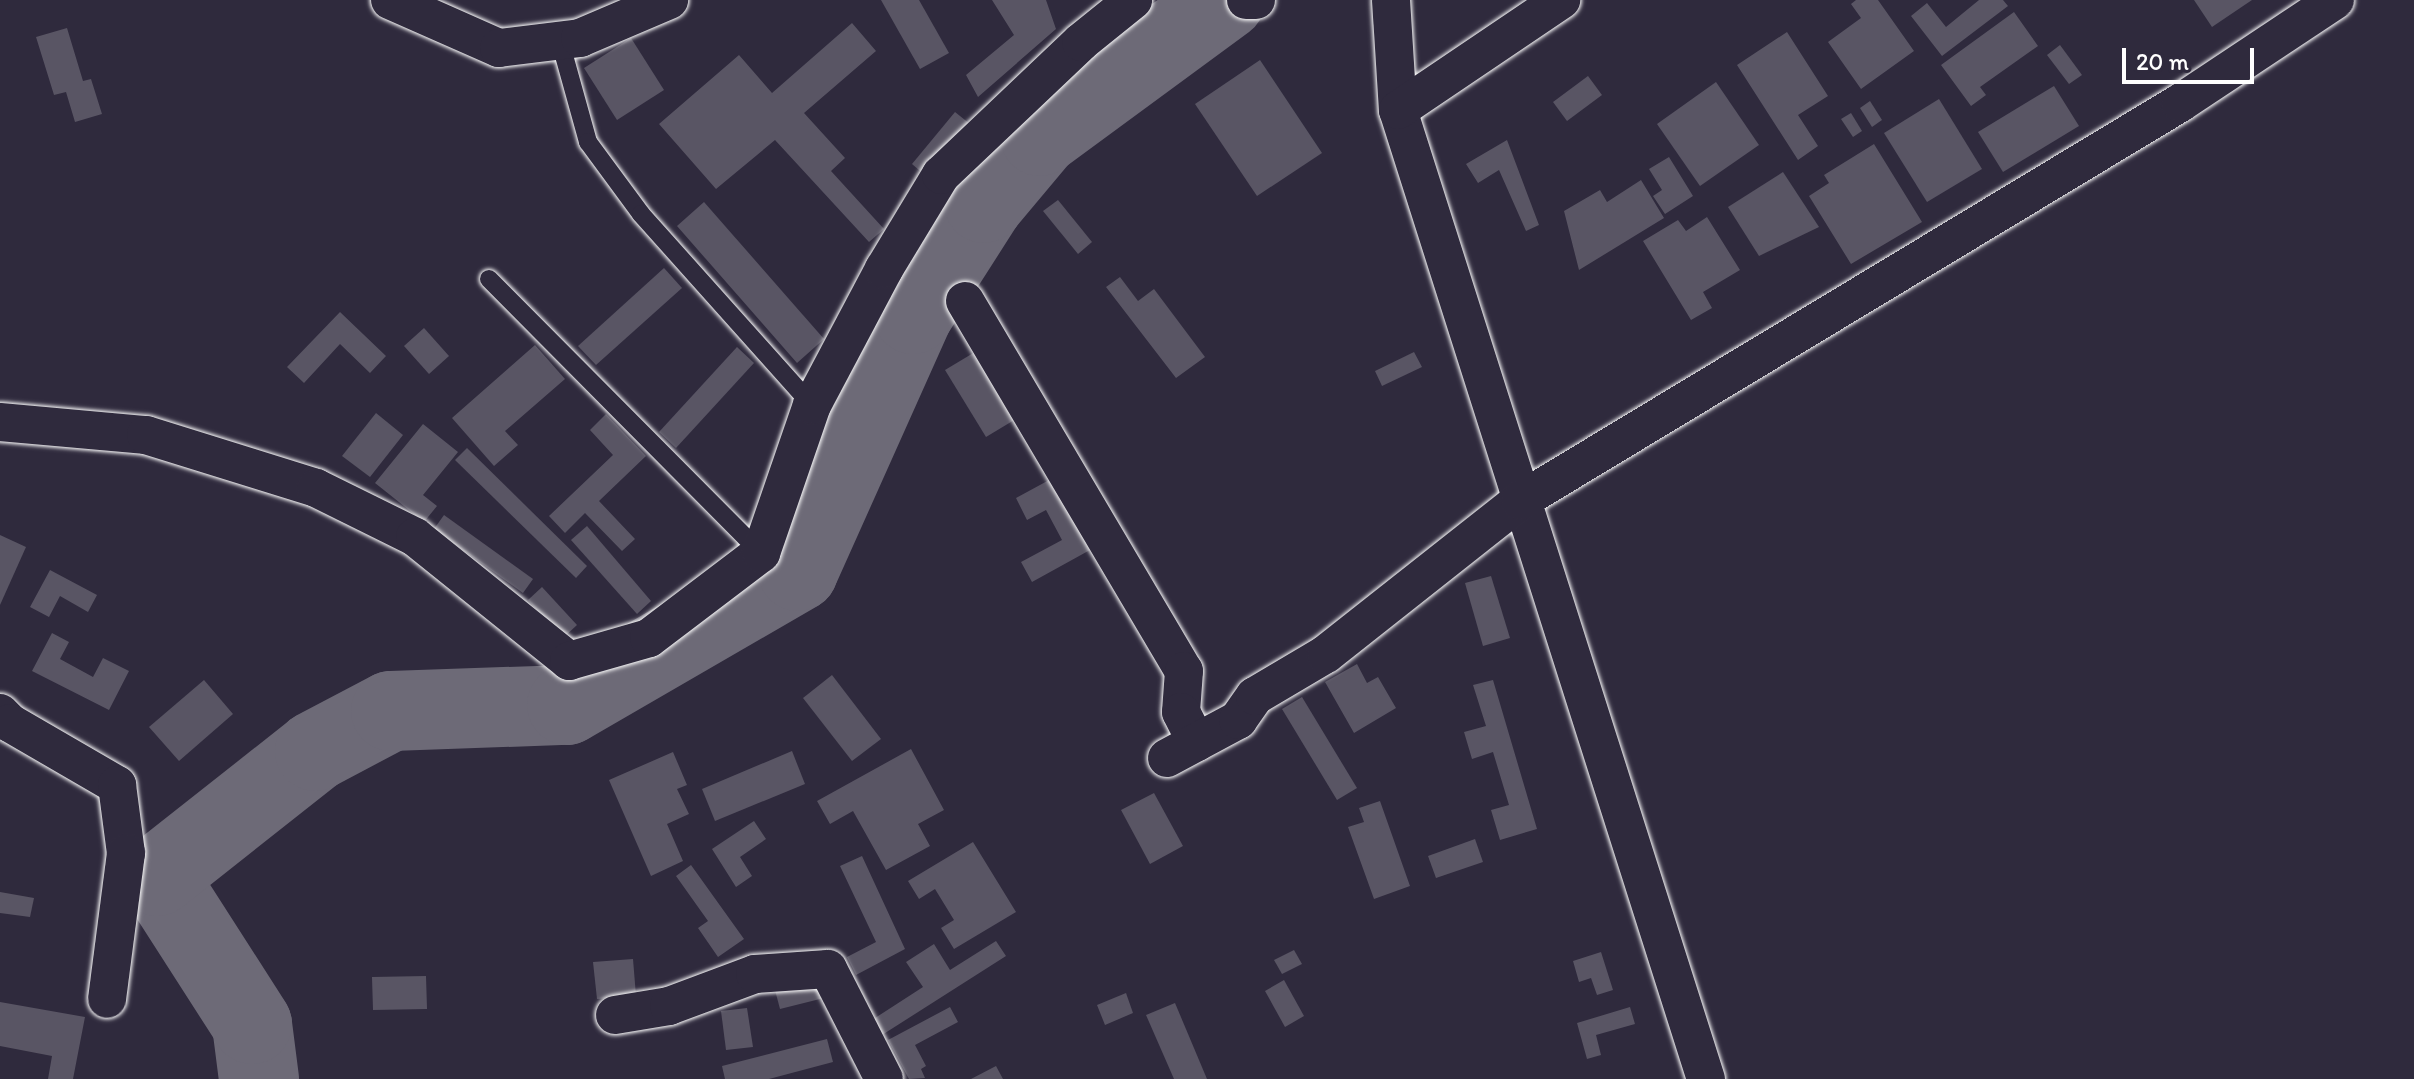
<!DOCTYPE html>
<style>
body{margin:0}
#map{position:relative;width:2414px;height:1079px;overflow:hidden;background:#2f2a3d;font-family:Itim,sans-serif}
div>[style]{position:absolute}
[style*='--x']{left:calc(var(--x)*1px);top:calc(var(--y)*1px);width:calc(var(--w)*1px);rotate:calc(var(--a)*1deg)}
.river>*{height:80px;margin:-40px;padding:0 40px;transform-origin:40px;border-radius:40px;background:#6d6a77}
.building>*{inset:0;background:#595564}
.roads{filter:drop-shadow(0 0 2px #fff) drop-shadow(0 0 2px #fff)}
.lane>*{height:18px;margin:-9px;padding:0 9px;transform-origin:9px;border-radius:9px;background:#2f2a3d}
.street>*{height:38px;margin:-19px;padding:0 19px;transform-origin:19px;border-radius:19px;background:#2f2a3d}
span{translate:-50% -50%;white-space:nowrap;text-align:center;line-height:1.15;-webkit-text-stroke:6px #2f2a3d;paint-order:stroke}
.scale{position:absolute;left:2122px;top:48px;width:132px;height:36px;box-sizing:border-box;border:4px solid #fff;border-top:0;padding-left:10px;font-size:24px;line-height:28px;white-space:nowrap;color:#fff;-webkit-text-stroke:6px #2f2a3d;paint-order:stroke}
</style>
<div id="map">
<div class="river">
<div style="--x:259;--y:1079;--w:55;--a:-97.3"></div>
<div style="--x:252;--y:1024;--w:176;--a:-122.7"></div>
<div style="--x:157;--y:876;--w:201;--a:-38.3"></div>
<div style="--x:315;--y:751;--w:86;--a:-27.8"></div>
<div style="--x:391;--y:711;--w:176;--a:-2"></div>
<div style="--x:567;--y:705;--w:267;--a:-30.1"></div>
<div style="--x:798;--y:571;--w:282;--a:-65.9"></div>
<div style="--x:913;--y:314;--w:132;--a:-57.4"></div>
<div style="--x:984;--y:203;--w:87;--a:-50.1"></div>
<div style="--x:1040;--y:136;--w:230;--a:-36.3"></div>
</div>
<div class="building">
<div style="clip-path:polygon(881px 0,919px 0,949px 53px,920px 69px)"></div>
<div style="clip-path:polygon(992px 0,1046px 0,1056px 29px,978px 97px,966px 75px,1014px 35px)"></div>
<div style="clip-path:polygon(1856px 0,1878px 0,1914px 51px,1861px 89px,1828px 42px,1861px 18px,1851px 4px)"></div>
<div style="clip-path:polygon(1979px 0,2003px 0,2008px 6px,1942px 56px,1911px 16px,1927px 3px,1946px 27px)"></div>
<div style="clip-path:polygon(2194px 0,2252px 0,2212px 27px)"></div>
<div style="clip-path:polygon(2014px 12px,2038px 46px,1980px 87px,1986px 95px,1971px 106px,1941px 65px)"></div>
<div style="clip-path:polygon(852px 23px,876px 51px,804px 113px,845px 158px,831px 171px,884px 229px,869px 242px,775px 140px,716px 189px,659px 124px,739px 55px,772px 93px)"></div>
<div style="clip-path:polygon(67px 28px,83px 81px,91px 79px,102px 114px,75px 122px,66px 92px,54px 95px,36px 37px)"></div>
<div style="clip-path:polygon(1787px 32px,1828px 96px,1798px 115px,1818px 146px,1798px 160px,1737px 65px)"></div>
<div style="clip-path:polygon(631px 38px,664px 90px,617px 120px,584px 68px)"></div>
<div style="clip-path:polygon(2060px 45px,2082px 75px,2069px 84px,2047px 55px)"></div>
<div style="clip-path:polygon(1260px 60px,1322px 153px,1257px 196px,1195px 104px)"></div>
<div style="clip-path:polygon(1588px 76px,1602px 95px,1567px 121px,1553px 102px)"></div>
<div style="clip-path:polygon(1716px 82px,1759px 145px,1700px 186px,1657px 124px)"></div>
<div style="clip-path:polygon(2054px 86px,2079px 126px,2003px 172px,1978px 132px)"></div>
<div style="clip-path:polygon(1939px 99px,1982px 169px,1927px 202px,1884px 133px)"></div>
<div style="clip-path:polygon(1870px 101px,1882px 120px,1872px 127px,1860px 108px)"></div>
<div style="clip-path:polygon(955px 112px,970px 124px,927px 177px,912px 164px)"></div>
<div style="clip-path:polygon(1851px 113px,1862px 131px,1853px 137px,1841px 119px)"></div>
<div style="clip-path:polygon(1507px 140px,1539px 225px,1526px 231px,1499px 170px,1478px 183px,1466px 164px)"></div>
<div style="clip-path:polygon(1874px 144px,1922px 222px,1851px 264px,1809px 196px,1829px 183px,1824px 175px)"></div>
<div style="clip-path:polygon(1669px 157px,1693px 196px,1665px 214px,1653px 196px,1662px 190px,1649px 169px)"></div>
<div style="clip-path:polygon(1783px 172px,1819px 227px,1759px 256px,1728px 207px)"></div>
<div style="clip-path:polygon(1641px 180px,1664px 218px,1579px 270px,1564px 211px,1600px 190px,1607px 202px)"></div>
<div style="clip-path:polygon(1058px 200px,1092px 242px,1078px 254px,1043px 211px)"></div>
<div style="clip-path:polygon(704px 202px,824px 339px,797px 363px,677px 226px)"></div>
<div style="clip-path:polygon(1707px 217px,1740px 270px,1703px 292px,1712px 308px,1691px 320px,1643px 241px,1678px 220px,1686px 231px)"></div>
<div style="clip-path:polygon(664px 268px,682px 288px,596px 365px,578px 346px)"></div>
<div style="clip-path:polygon(1120px 277px,1138px 301px,1154px 289px,1205px 357px,1176px 378px,1106px 287px)"></div>
<div style="clip-path:polygon(340px 312px,386px 356px,370px 373px,340px 344px,304px 383px,287px 367px)"></div>
<div style="clip-path:polygon(424px 328px,449px 356px,429px 374px,404px 346px)"></div>
<div style="clip-path:polygon(535px 345px,565px 379px,505px 431px,518px 445px,494px 466px,452px 418px)"></div>
<div style="clip-path:polygon(737px 347px,754px 363px,676px 448px,659px 432px)"></div>
<div style="clip-path:polygon(980px 349px,1021px 416px,986px 437px,945px 370px)"></div>
<div style="clip-path:polygon(1414px 352px,1422px 367px,1382px 386px,1375px 371px)"></div>
<div style="clip-path:polygon(376px 413px,403px 435px,370px 477px,342px 456px)"></div>
<div style="clip-path:polygon(606px 414px,646px 456px,599px 501px,635px 539px,622px 551px,585px 513px,565px 533px,549px 516px,613px 455px,590px 430px)"></div>
<div style="clip-path:polygon(423px 424px,458px 452px,423px 495px,437px 506px,424px 522px,375px 483px)"></div>
<div style="clip-path:polygon(467px 448px,587px 566px,576px 578px,455px 460px)"></div>
<div style="clip-path:polygon(1051px 479px,1090px 550px,1032px 582px,1021px 562px,1062px 540px,1046px 510px,1027px 520px,1016px 498px)"></div>
<div style="clip-path:polygon(444px 515px,533px 579px,523px 593px,434px 529px)"></div>
<div style="clip-path:polygon(587px 526px,651px 601px,637px 614px,571px 540px)"></div>
<div style="clip-path:polygon(0 535px,26px 547px,0 605px)"></div>
<div style="clip-path:polygon(50px 570px,97px 595px,88px 612px,60px 596px,49px 617px,30px 607px)"></div>
<div style="clip-path:polygon(1491px 576px,1510px 638px,1483px 646px,1465px 583px)"></div>
<div style="clip-path:polygon(542px 587px,577px 625px,563px 638px,528px 600px)"></div>
<div style="clip-path:polygon(52px 633px,69px 642px,60px 659px,93px 677px,103px 658px,129px 671px,109px 710px,32px 671px)"></div>
<div style="clip-path:polygon(1357px 664px,1367px 683px,1378px 677px,1396px 708px,1354px 733px,1325px 682px)"></div>
<div style="clip-path:polygon(832px 675px,881px 739px,852px 761px,803px 698px)"></div>
<div style="clip-path:polygon(204px 680px,233px 714px,179px 761px,149px 727px)"></div>
<div style="clip-path:polygon(1493px 680px,1537px 829px,1500px 840px,1491px 810px,1509px 805px,1493px 752px,1472px 759px,1464px 732px,1486px 726px,1473px 685px)"></div>
<div style="clip-path:polygon(1302px 697px,1357px 788px,1337px 800px,1282px 709px)"></div>
<div style="clip-path:polygon(911px 749px,944px 810px,918px 824px,930px 846px,886px 870px,853px 811px,830px 824px,817px 801px)"></div>
<div style="clip-path:polygon(792px 751px,805px 784px,715px 821px,702px 789px)"></div>
<div style="clip-path:polygon(673px 752px,687px 785px,677px 789px,689px 814px,667px 824px,683px 861px,651px 876px,609px 780px)"></div>
<div style="clip-path:polygon(1154px 793px,1183px 846px,1150px 864px,1121px 810px)"></div>
<div style="clip-path:polygon(1380px 801px,1410px 886px,1374px 899px,1348px 827px,1364px 822px,1359px 808px)"></div>
<div style="clip-path:polygon(754px 821px,766px 839px,740px 857px,752px 876px,736px 887px,712px 849px)"></div>
<div style="clip-path:polygon(1475px 839px,1483px 862px,1436px 878px,1428px 856px)"></div>
<div style="clip-path:polygon(973px 842px,1016px 912px,954px 949px,941px 928px,954px 920px,935px 889px,919px 899px,908px 881px)"></div>
<div style="clip-path:polygon(862px 856px,905px 949px,856px 975px,847px 957px,876px 942px,840px 866px)"></div>
<div style="clip-path:polygon(691px 865px,744px 939px,718px 957px,698px 928px,708px 921px,676px 876px)"></div>
<div style="clip-path:polygon(0 892px,34px 898px,30px 917px,0 913px)"></div>
<div style="clip-path:polygon(996px 941px,1006px 956px,882px 1035px,872px 1020px,923px 987px,906px 962px,934px 944px,950px 970px)"></div>
<div style="clip-path:polygon(1294px 950px,1302px 964px,1282px 974px,1274px 960px)"></div>
<div style="clip-path:polygon(1601px 952px,1613px 990px,1597px 995px,1591px 978px,1579px 982px,1573px 961px)"></div>
<div style="clip-path:polygon(633px 959px,636px 996px,597px 999px,593px 962px)"></div>
<div style="clip-path:polygon(426px 976px,427px 1009px,373px 1010px,372px 977px)"></div>
<div style="clip-path:polygon(820px 980px,824px 998px,780px 1009px,775px 990px)"></div>
<div style="clip-path:polygon(1284px 980px,1304px 1016px,1285px 1027px,1265px 991px)"></div>
<div style="clip-path:polygon(1126px 993px,1133px 1013px,1105px 1025px,1097px 1005px)"></div>
<div style="clip-path:polygon(0 1002px,85px 1017px,73px 1079px,48px 1079px,52px 1056px,0 1046px)"></div>
<div style="clip-path:polygon(1175px 1003px,1207px 1079px,1174px 1079px,1146px 1015px)"></div>
<div style="clip-path:polygon(950px 1007px,958px 1022px,915px 1045px,926px 1066px,921px 1069px,925px 1078px,909px 1079px,888px 1040px)"></div>
<div style="clip-path:polygon(1630px 1007px,1635px 1024px,1596px 1035px,1601px 1055px,1587px 1059px,1577px 1023px)"></div>
<div style="clip-path:polygon(747px 1008px,753px 1047px,726px 1050px,721px 1011px)"></div>
<div style="clip-path:polygon(827px 1039px,833px 1062px,769px 1079px,725px 1079px,722px 1066px)"></div>
<div style="clip-path:polygon(996px 1066px,1003px 1079px,971px 1079px)"></div>
</div>
<div class="roads">
<div class="lane">
<div style="--x:560;--y:41;--w:105;--a:74.5"></div>
<div style="--x:588;--y:142;--w:89;--a:53.6"></div>
<div style="--x:641;--y:214;--w:256;--a:48.2"></div>
<div style="--x:489;--y:279;--w:386;--a:45.2"></div>
</div>
<div class="street">
<div style="--x:390;--y:0;--w:119;--a:23.8"></div>
<div style="--x:499;--y:48;--w:82;--a:-7"></div>
<div style="--x:580;--y:38;--w:97;--a:-23.1"></div>
<div style="--x:1246;--y:0;--w:10;--a:0"></div>
<div style="--x:1391;--y:0;--w:110;--a:86.4"></div>
<div style="--x:1398;--y:110;--w:1017;--a:72.37"></div>
<div style="--x:1398;--y:110;--w:197;--a:-34"></div>
<div style="--x:965;--y:301;--w:430;--a:59.4"></div>
<div style="--x:1184;--y:671;--w:41;--a:94.2"></div>
<div style="--x:1181;--y:712;--w:34;--a:63"></div>
<div style="--x:0;--y:422;--w:147;--a:5.1"></div>
<div style="--x:146;--y:435;--w:178;--a:17.3"></div>
<div style="--x:316;--y:488;--w:110;--a:26.3"></div>
<div style="--x:415;--y:537;--w:198;--a:38.8"></div>
<div style="--x:569;--y:661;--w:83;--a:-16"></div>
<div style="--x:649;--y:638;--w:141;--a:-37.2"></div>
<div style="--x:761;--y:553;--w:157;--a:-71"></div>
<div style="--x:812;--y:405;--w:154;--a:-62.1"></div>
<div style="--x:884;--y:269;--w:110;--a:-58.8"></div>
<div style="--x:941;--y:175;--w:193;--a:-43.5"></div>
<div style="--x:1081;--y:42;--w:67;--a:-38.9"></div>
<div style="--x:0;--y:713;--w:14;--a:45"></div>
<div style="--x:10;--y:723;--w:124;--a:30.1"></div>
<div style="--x:117;--y:785;--w:69;--a:82.5"></div>
<div style="--x:126;--y:853;--w:147;--a:97.4"></div>
<div style="--x:1167;--y:758;--w:81;--a:-28.2"></div>
<div style="--x:1238;--y:720;--w:29;--a:-55"></div>
<div style="--x:1255;--y:696;--w:82;--a:-30.6"></div>
<div style="--x:1326;--y:654;--w:247;--a:-38.3"></div>
<div style="--x:1520;--y:501;--w:771;--a:-31.09"></div>
<div style="--x:2180;--y:103;--w:186;--a:-33.6"></div>
<div style="--x:615;--y:1015;--w:55;--a:-9.5"></div>
<div style="--x:669;--y:1006;--w:92;--a:-20.4"></div>
<div style="--x:755;--y:974;--w:73;--a:-3.9"></div>
<div style="--x:828;--y:969;--w:123;--a:63"></div>
</div>
</div>
<div class="scale">20 m</div>
</div>
